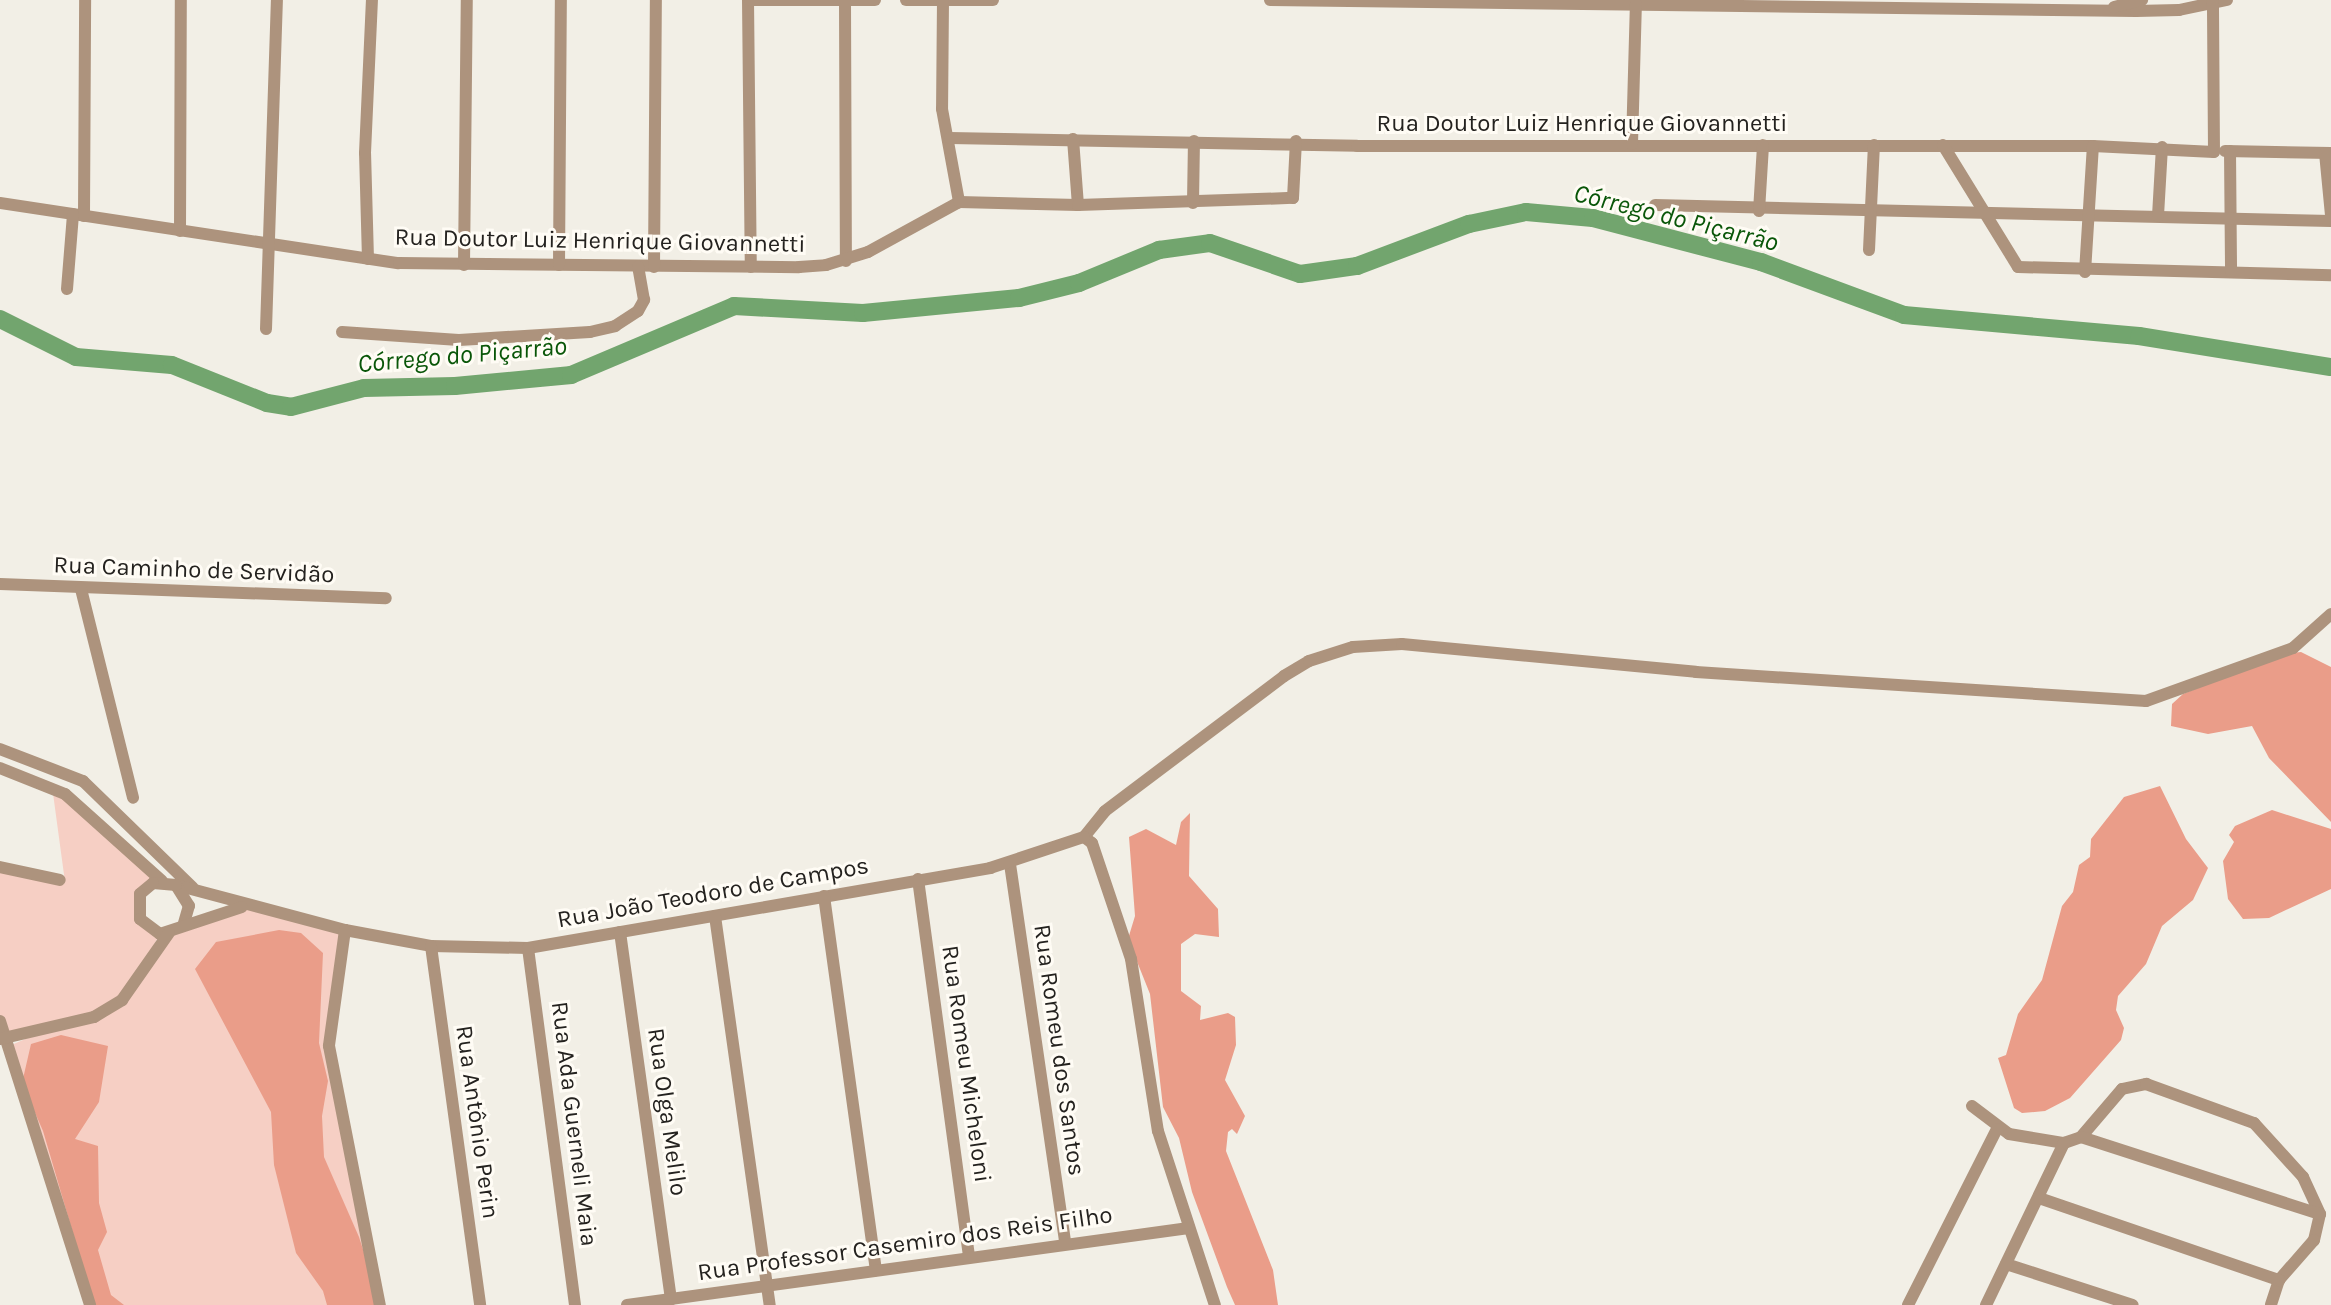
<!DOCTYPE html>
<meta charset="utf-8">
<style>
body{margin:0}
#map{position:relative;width:2331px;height:1305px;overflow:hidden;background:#f2efe6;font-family:Karla,sans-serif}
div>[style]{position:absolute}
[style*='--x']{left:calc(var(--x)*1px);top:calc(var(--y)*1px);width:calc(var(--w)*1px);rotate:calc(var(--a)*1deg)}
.green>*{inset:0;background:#f6cfc4}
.forest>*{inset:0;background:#ea9d89}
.river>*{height:18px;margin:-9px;padding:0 9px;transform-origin:9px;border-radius:9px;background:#72a56e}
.minor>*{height:12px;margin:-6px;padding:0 6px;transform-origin:6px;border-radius:6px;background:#ad937d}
span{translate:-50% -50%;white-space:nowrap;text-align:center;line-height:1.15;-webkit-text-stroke:6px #fffcf5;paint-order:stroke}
.street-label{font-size:24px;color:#24221f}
.water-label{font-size:26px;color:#095608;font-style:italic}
</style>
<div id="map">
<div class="green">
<div style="clip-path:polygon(52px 786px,160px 881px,153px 883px,137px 911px,160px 934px,126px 994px,169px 933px,242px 907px,345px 930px,329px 1024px,380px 1305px,93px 1305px,9px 1046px,44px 1031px,5px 1038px,0 1021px,0 867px,65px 882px)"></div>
</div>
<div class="forest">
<div style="clip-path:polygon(2301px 652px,2331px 667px,2331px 822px,2269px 758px,2252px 726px,2208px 734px,2171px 726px,2172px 704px,2183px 694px,2281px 654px)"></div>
<div style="clip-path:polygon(2160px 786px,2186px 839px,2208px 868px,2193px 900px,2162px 926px,2146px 964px,2118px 996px,2116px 1010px,2124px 1028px,2121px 1040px,2070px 1098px,2045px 1111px,2022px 1113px,2014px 1108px,1998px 1058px,2006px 1055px,2018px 1014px,2042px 980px,2062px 906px,2073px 892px,2079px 865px,2090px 857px,2091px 839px,2124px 797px)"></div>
<div style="clip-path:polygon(2272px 810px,2331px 829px,2331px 889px,2269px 918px,2243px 919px,2228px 899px,2223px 861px,2234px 842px,2229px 835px,2235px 826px)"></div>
<div style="clip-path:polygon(1190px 813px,1189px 876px,1218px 909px,1219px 937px,1195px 934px,1181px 944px,1181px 991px,1201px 1006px,1200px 1020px,1228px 1013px,1235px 1017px,1236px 1045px,1225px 1080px,1245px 1116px,1237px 1134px,1232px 1129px,1228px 1132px,1226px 1151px,1273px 1270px,1278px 1305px,1235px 1305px,1227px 1287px,1192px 1192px,1179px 1138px,1163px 1107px,1150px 994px,1128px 939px,1135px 916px,1129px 837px,1146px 829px,1176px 845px,1181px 822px)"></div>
<div style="clip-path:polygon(279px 930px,301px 933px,323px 953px,319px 1043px,328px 1081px,322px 1116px,324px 1157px,359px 1237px,381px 1305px,327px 1305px,323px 1291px,296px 1253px,274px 1165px,271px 1112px,195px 969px,216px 942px)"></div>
<div style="clip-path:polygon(61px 1035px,108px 1046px,99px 1102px,75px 1139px,98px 1146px,99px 1203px,107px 1232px,98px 1250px,111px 1295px,124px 1305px,94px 1305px,43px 1131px,22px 1083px,31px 1044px)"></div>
</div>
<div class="river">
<div style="--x:0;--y:319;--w:85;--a:26.6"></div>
<div style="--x:76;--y:357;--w:96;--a:4.8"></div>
<div style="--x:172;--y:365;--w:102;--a:21.8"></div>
<div style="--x:267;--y:403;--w:24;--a:9"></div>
<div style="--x:291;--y:407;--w:75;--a:-14.6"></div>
<div style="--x:364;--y:388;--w:91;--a:-1.3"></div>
<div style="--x:455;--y:386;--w:117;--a:-5.4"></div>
<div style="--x:571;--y:375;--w:177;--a:-22.9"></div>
<div style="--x:734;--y:306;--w:129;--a:3.1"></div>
<div style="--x:863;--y:313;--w:157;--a:-5.5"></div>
<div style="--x:1019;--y:298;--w:62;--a:-14"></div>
<div style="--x:1079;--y:283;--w:87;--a:-22.4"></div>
<div style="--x:1159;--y:250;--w:51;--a:-7.8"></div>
<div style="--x:1210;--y:243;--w:95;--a:19"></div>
<div style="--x:1300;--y:274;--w:58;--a:-8"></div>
<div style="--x:1357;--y:266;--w:120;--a:-20.6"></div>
<div style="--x:1469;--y:224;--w:58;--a:-11.9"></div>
<div style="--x:1526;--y:212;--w:67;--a:5.1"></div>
<div style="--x:1593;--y:218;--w:174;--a:14.7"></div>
<div style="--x:1761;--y:262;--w:153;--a:20.3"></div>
<div style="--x:1904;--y:315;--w:236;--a:5.1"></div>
<div style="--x:2139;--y:336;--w:194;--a:9.2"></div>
</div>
<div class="minor">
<div style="--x:748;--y:0;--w:267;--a:89.4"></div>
<div style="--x:750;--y:0;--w:125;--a:0"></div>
<div style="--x:906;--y:0;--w:87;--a:0"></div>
<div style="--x:943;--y:0;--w:109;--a:90.5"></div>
<div style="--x:942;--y:109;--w:95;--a:79.6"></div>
<div style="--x:1270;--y:0;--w:866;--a:0.73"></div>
<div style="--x:2136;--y:11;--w:43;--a:-1.3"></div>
<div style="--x:2179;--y:10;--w:49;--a:-11.8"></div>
<div style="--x:845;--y:1;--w:260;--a:89.8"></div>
<div style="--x:2114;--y:7;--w:29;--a:-14"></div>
<div style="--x:950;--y:138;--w:407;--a:1.1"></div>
<div style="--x:1357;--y:146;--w:736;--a:0"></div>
<div style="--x:2093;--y:146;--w:121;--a:2.8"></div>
<div style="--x:2214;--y:152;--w:152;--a:-90.4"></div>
<div style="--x:1073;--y:139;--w:66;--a:85.7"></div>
<div style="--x:1632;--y:144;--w:140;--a:-88.4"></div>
<div style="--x:1943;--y:145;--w:143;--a:58.4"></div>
<div style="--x:2018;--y:267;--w:313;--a:1.5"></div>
<div style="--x:2225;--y:151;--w:106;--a:1.1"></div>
<div style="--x:2230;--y:151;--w:121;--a:89.5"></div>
<div style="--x:2325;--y:153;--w:62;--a:84.5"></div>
<div style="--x:0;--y:203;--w:403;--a:8.6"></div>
<div style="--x:399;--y:263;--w:400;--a:0.6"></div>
<div style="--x:799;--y:267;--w:27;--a:-4"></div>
<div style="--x:826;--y:265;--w:44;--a:-17.2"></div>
<div style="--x:868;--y:252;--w:104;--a:-28.8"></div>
<div style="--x:959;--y:202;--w:119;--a:1.4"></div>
<div style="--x:1078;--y:205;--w:215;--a:-1.9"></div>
<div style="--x:1293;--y:198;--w:57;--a:-87"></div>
<div style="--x:1193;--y:203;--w:62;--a:-89.1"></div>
<div style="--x:1655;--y:205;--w:676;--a:1.36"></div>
<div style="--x:1759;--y:211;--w:66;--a:-86.5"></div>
<div style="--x:84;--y:216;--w:216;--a:-89.7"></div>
<div style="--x:2158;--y:216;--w:69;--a:-86.7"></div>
<div style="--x:180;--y:231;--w:231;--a:-89.8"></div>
<div style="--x:1869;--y:250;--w:105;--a:-87.3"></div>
<div style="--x:368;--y:259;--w:106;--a:-91.6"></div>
<div style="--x:365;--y:153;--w:153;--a:-87.4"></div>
<div style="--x:464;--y:265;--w:265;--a:-89.4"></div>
<div style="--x:559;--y:265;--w:265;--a:-89.6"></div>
<div style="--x:654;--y:267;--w:267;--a:-89.6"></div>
<div style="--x:2085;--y:272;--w:126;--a:-86.4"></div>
<div style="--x:67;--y:289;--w:75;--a:-85.4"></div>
<div style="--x:266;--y:329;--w:329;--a:-88.1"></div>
<div style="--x:342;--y:332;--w:117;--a:3.9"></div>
<div style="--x:459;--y:340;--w:131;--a:-3.5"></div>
<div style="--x:590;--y:332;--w:26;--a:-13"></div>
<div style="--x:615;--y:326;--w:27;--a:-33"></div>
<div style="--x:638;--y:311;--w:13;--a:-61"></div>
<div style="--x:644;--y:300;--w:34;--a:-100"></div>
<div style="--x:0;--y:584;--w:386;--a:2.1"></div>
<div style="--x:81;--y:589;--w:215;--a:76"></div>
<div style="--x:0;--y:749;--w:89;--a:21.1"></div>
<div style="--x:83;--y:781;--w:153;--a:44.2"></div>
<div style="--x:0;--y:768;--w:70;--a:21.8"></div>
<div style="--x:65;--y:794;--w:130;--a:41.9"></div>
<div style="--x:1084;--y:837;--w:33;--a:-51"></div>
<div style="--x:1105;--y:811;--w:224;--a:-37"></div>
<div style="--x:1284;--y:676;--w:29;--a:-31"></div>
<div style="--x:1309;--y:661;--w:46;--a:-17.7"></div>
<div style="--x:1353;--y:647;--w:49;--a:-3.5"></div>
<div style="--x:1402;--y:644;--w:295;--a:5.4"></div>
<div style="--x:1696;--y:672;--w:451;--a:3.7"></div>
<div style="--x:2146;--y:701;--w:156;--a:-19.8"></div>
<div style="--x:2293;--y:648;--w:51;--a:-41.8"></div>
<div style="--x:1084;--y:837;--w:10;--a:37"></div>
<div style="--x:1092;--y:843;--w:122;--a:71.4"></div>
<div style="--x:1131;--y:959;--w:174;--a:81.1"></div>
<div style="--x:1158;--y:1131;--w:183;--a:71.9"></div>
<div style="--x:1010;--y:864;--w:382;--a:81.7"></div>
<div style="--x:0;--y:867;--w:61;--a:12.2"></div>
<div style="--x:918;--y:879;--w:378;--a:82.3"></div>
<div style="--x:176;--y:885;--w:175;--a:14.9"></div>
<div style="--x:345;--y:930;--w:87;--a:10.5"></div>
<div style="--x:431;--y:946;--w:97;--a:1.2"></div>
<div style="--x:528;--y:948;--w:469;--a:-9.8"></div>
<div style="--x:990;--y:868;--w:99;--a:-18.3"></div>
<div style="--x:824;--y:896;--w:378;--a:82.1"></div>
<div style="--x:715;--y:916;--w:393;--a:82"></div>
<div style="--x:184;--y:923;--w:18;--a:-74"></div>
<div style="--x:189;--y:906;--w:25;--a:-122"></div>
<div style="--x:176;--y:885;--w:23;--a:-175"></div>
<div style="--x:153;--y:883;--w:17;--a:140"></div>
<div style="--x:140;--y:894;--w:25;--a:90"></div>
<div style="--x:140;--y:919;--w:25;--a:37"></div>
<div style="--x:160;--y:934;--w:86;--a:-18.2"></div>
<div style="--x:345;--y:930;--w:117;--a:97.9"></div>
<div style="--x:329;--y:1046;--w:264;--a:78.9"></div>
<div style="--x:620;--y:932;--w:371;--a:82.1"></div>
<div style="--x:431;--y:946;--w:362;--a:82.2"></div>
<div style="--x:528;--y:948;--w:360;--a:82.5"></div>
<div style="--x:0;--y:1021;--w:298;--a:72.4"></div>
<div style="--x:0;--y:1039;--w:97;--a:-13.2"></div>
<div style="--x:94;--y:1017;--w:33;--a:-31"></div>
<div style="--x:122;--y:1000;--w:82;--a:-55"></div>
<div style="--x:1972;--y:1106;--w:46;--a:37.1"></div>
<div style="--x:2009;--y:1134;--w:56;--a:9.3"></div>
<div style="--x:2064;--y:1143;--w:18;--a:-19"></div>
<div style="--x:2081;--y:1137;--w:63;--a:-49.5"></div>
<div style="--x:2122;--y:1089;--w:25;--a:-12"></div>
<div style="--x:2146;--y:1084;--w:115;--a:19.9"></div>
<div style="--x:2254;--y:1123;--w:73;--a:47.8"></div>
<div style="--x:2303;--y:1177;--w:41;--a:65.3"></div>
<div style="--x:2320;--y:1214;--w:27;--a:103"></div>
<div style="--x:2314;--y:1240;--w:53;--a:131.2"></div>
<div style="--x:2279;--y:1280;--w:26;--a:108"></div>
<div style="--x:2081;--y:1137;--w:251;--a:17.9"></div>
<div style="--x:2039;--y:1198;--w:254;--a:18.9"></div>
<div style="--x:2006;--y:1264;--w:133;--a:17.9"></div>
<div style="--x:627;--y:1305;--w:567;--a:-7.8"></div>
<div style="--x:1908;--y:1305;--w:197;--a:-63.2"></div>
<div style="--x:1986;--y:1305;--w:180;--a:-64.3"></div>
</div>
<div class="street-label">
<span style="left:1582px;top:124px">Rua Doutor Luiz Henrique Giovannetti</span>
<span style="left:600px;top:241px;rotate:1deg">Rua Doutor Luiz Henrique Giovannetti</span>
<span style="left:194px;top:570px;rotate:2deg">Rua Caminho de Servidão</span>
<span style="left:713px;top:893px;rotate:-10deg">Rua João Teodoro de Campos</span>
<span style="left:1059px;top:1050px;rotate:82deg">Rua Romeu dos Santos</span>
<span style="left:966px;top:1064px;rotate:82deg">Rua Romeu Micheloni</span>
<span style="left:667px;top:1112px;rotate:82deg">Rua Olga Melilo</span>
<span style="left:477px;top:1122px;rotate:82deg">Rua Antônio Perin</span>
<span style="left:574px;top:1124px;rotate:83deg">Rua Ada Guerneli Maia</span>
<span style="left:905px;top:1244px;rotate:-8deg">Rua Professor Casemiro dos Reis Filho</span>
</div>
<div class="water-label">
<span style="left:1676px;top:218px;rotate:14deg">Córrego do Piçarrão</span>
<span style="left:462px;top:355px;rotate:-5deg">Córrego do Piçarrão</span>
</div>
</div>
